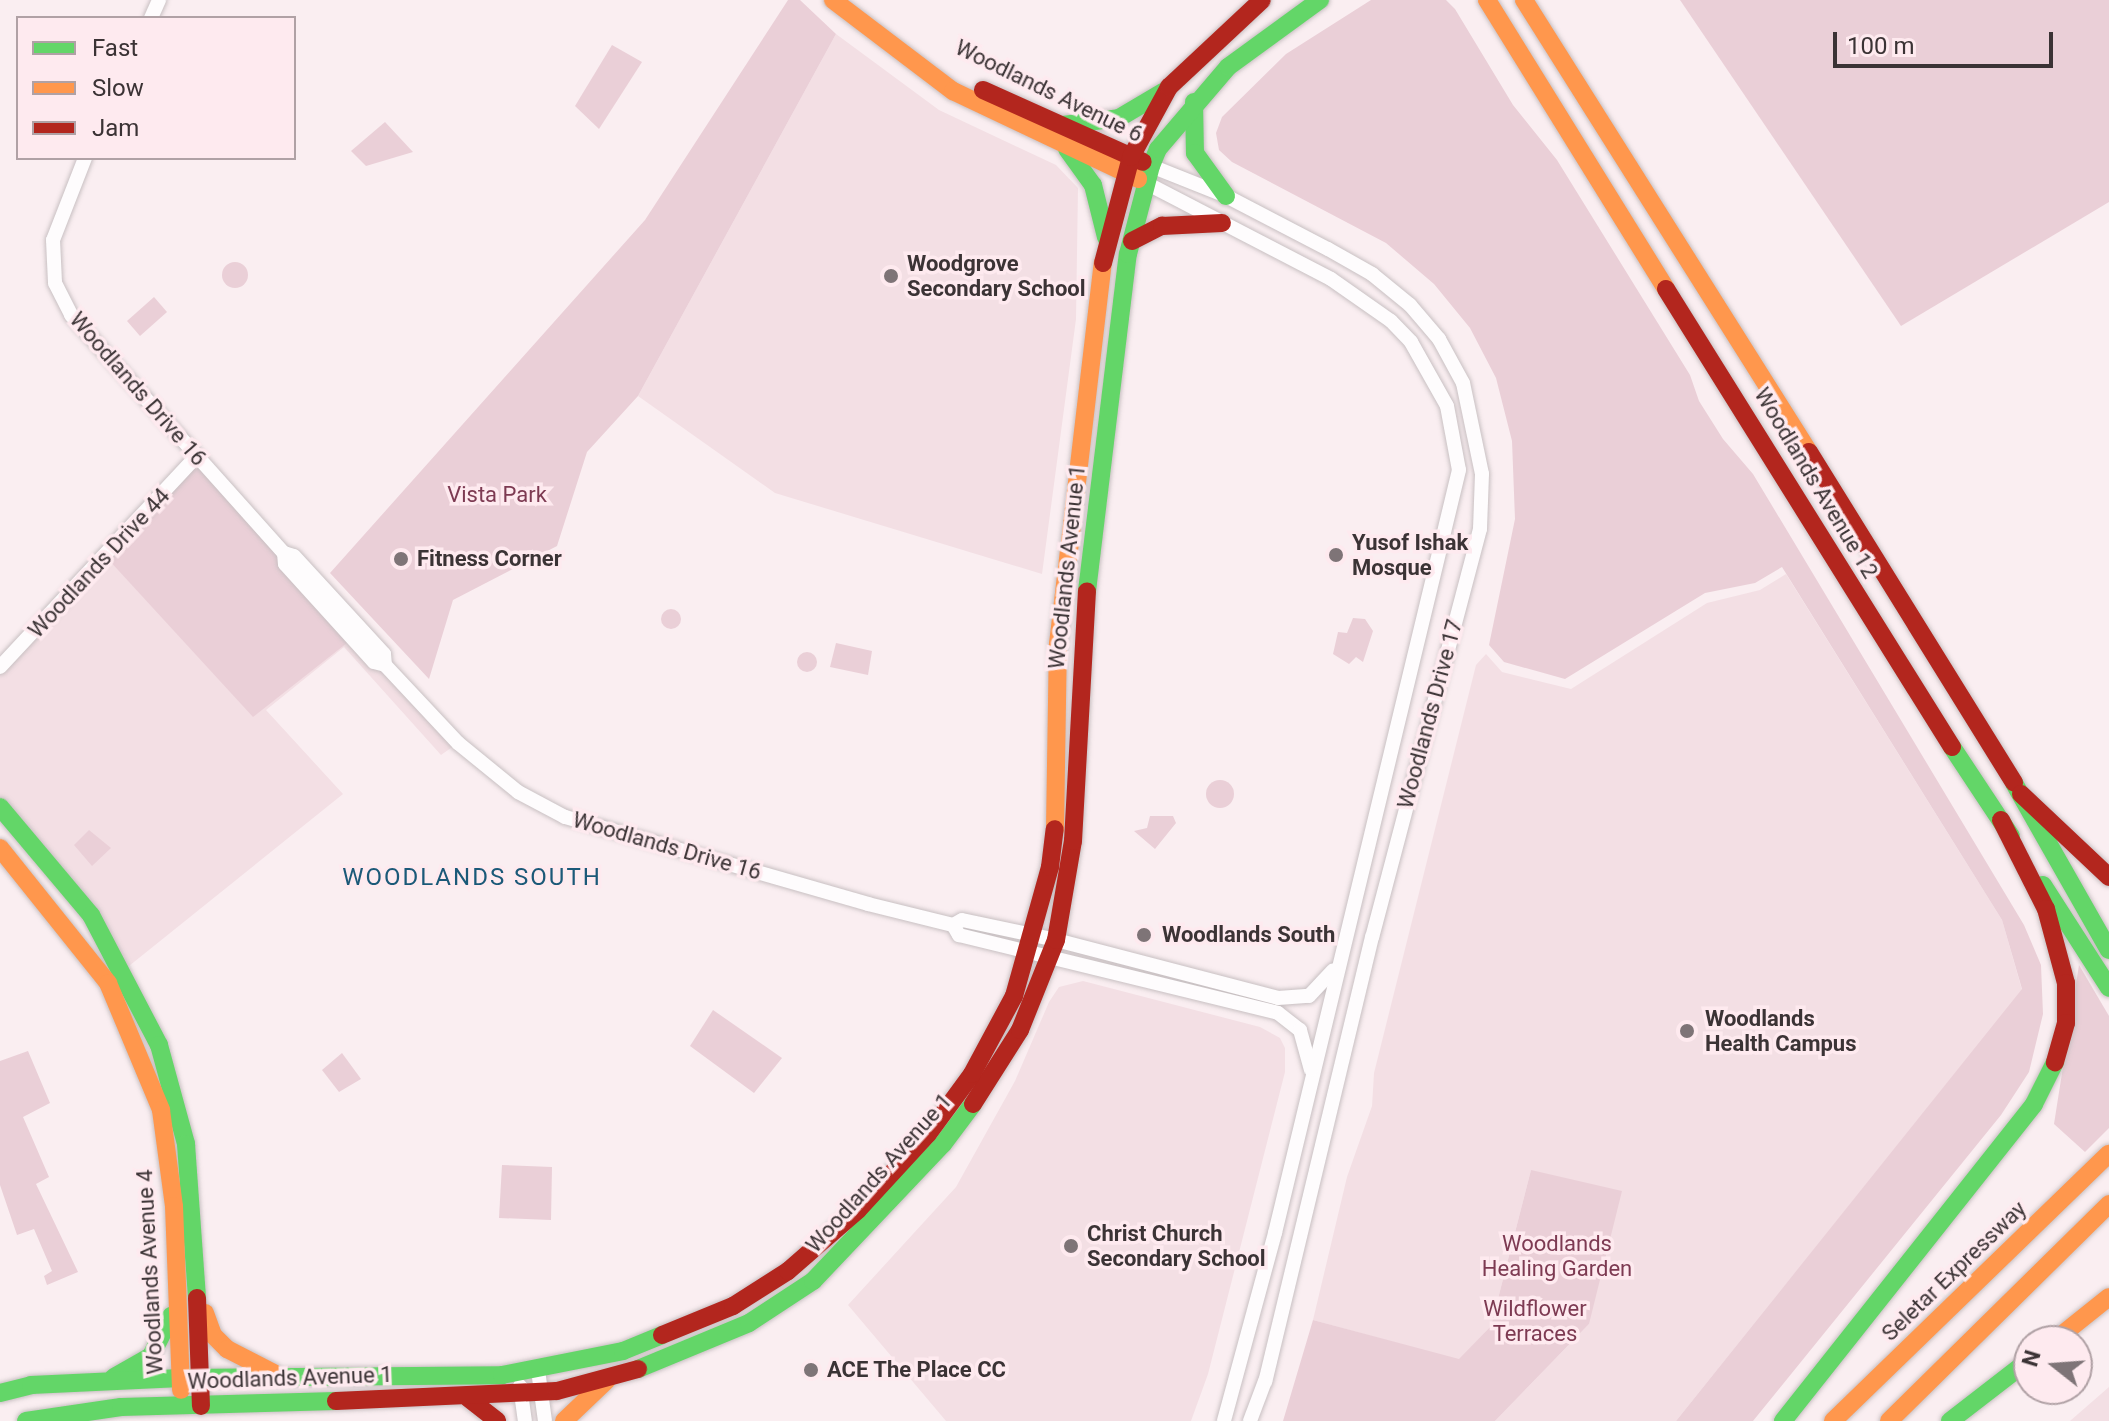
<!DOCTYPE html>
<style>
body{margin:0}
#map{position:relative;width:2109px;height:1421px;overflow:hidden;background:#faeef1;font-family:Roboto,sans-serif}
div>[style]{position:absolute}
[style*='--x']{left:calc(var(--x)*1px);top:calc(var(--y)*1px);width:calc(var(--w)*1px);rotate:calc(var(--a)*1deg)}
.built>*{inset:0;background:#f3dfe4}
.green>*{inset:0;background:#eacfd7}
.round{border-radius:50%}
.roads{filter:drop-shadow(0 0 2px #c8c0c2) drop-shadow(0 0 2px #c8c0c2)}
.street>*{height:14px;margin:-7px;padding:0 7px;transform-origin:7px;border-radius:7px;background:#fefcfd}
.fast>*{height:18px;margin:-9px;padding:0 9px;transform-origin:9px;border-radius:9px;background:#63d668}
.slow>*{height:18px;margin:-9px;padding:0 9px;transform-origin:9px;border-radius:9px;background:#ff974d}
.jam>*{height:18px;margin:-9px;padding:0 9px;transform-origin:9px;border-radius:9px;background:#b3261e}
.dots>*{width:22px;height:22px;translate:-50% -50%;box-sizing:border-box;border:4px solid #feeaef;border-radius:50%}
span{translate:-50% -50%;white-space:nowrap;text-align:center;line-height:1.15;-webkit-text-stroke:7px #feeaef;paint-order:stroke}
.street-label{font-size:22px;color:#3b3335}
.poi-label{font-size:22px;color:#3b3335;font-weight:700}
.left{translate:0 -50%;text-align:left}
.park-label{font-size:22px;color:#7d3a52}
.neighbourhood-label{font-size:24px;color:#1b5978;letter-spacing:2px}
.legend{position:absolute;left:16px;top:16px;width:280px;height:144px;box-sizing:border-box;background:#feeaef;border:2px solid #b0a1a5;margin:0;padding:10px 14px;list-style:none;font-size:24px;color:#3b3335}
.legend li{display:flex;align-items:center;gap:16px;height:40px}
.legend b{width:40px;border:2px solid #b0a1a5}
.north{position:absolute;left:2013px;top:1325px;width:80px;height:80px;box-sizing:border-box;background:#feeaef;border:2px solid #b0a1a5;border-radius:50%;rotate:287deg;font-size:22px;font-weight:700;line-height:32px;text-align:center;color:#3b3335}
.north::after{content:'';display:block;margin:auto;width:28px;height:36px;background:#7e7477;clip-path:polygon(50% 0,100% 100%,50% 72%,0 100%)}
.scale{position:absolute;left:1833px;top:32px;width:220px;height:36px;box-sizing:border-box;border:4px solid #3b3335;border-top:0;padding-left:10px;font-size:24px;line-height:28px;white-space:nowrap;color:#3b3335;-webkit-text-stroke:6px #feeaef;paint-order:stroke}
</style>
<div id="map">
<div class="built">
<div style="clip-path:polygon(836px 34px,939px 110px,1056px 165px,1078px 188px,1076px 319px,1042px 574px,775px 493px,638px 396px)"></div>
<div style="clip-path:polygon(196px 457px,458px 743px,441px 755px,344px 647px,266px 710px,343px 794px,124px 970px,0 807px,0 666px)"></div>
<div style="clip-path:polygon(1786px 574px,2002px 920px,2022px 990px,1676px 1421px,1495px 1421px,1589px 1324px,1531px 1170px,1491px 1326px,1459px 1360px,1313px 1320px,1347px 1177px,1372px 1106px,1374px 1073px,1476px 665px,1486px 654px,1502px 672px,1571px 689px,1707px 603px,1760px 590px)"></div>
<div style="clip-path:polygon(1083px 981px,1260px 1027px,1280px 1038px,1285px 1048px,1285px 1072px,1208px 1374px,1191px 1421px,946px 1421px,848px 1305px,956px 1187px,1015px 1081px,1049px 1002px,1059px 987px)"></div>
<div style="clip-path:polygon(2109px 1387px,2109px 1421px,2070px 1421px)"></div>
</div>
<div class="green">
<div style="clip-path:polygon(788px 0,800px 0,836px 34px,638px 396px,587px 452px,557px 546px,453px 600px,429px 679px,330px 573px,645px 220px)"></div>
<div style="clip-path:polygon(1371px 0,1446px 0,1455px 9px,1513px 105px,1557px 160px,1690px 375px,1699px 401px,1723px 439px,1753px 474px,2024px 925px,2041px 965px,2043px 1014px,2029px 1072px,2001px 1115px,1753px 1421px,1676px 1421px,2022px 989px,2002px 920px,1782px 567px,1755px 583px,1705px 593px,1565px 679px,1504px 662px,1489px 645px,1515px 519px,1512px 441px,1496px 378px,1470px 328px,1434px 284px,1386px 243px,1232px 162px,1219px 150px,1216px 133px,1222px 117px,1286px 54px)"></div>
<div style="clip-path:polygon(1680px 0,2109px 0,2109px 202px,1901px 326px)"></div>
<div style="clip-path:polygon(612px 45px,642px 62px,599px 129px,575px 106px)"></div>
<div style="clip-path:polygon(385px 122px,413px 152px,366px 166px,351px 151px)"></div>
<div class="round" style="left:222px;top:262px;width:26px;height:26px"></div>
<div style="clip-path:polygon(154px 297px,167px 312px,140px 336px,127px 321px)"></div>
<div style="clip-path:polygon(196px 460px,352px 639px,253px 717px,107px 558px)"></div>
<div class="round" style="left:661px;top:609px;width:20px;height:20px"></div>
<div style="clip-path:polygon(1353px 618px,1365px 619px,1373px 631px,1363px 662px,1356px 657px,1349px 664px,1333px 654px,1338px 632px,1347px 633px)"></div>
<div style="clip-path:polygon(836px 643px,872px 651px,868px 675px,830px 667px)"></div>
<div class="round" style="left:797px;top:652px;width:20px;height:20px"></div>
<div class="round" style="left:1206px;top:780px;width:28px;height:28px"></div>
<div style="clip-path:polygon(1150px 816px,1173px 816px,1176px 823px,1155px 849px,1134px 831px,1147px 828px)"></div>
<div style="clip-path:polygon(89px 830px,111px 848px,92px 866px,74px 845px)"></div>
<div style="clip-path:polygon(2079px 965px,2109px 1016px,2109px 1128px,2085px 1152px,2054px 1124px)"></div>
<div style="clip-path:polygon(713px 1010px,782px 1058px,754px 1093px,690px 1046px)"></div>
<div style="clip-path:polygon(28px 1051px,50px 1103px,23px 1117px,49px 1177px,36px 1184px,78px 1272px,47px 1285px,44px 1276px,52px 1271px,34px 1229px,17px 1235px,0 1185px,0 1061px)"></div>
<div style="clip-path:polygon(342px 1053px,361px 1079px,339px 1092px,322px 1070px)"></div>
<div style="clip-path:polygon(502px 1165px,552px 1167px,551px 1220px,499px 1218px)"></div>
<div style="clip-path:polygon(1531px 1170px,1622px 1191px,1589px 1324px,1495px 1421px,1283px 1421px,1313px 1320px,1459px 1359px,1491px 1326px)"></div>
</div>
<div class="roads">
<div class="street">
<div style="--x:151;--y:18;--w:20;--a:-66"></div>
<div style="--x:85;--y:158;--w:88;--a:111.3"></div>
<div style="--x:53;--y:240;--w:43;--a:87.3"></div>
<div style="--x:55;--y:283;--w:36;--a:63"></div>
<div style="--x:71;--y:315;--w:319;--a:48.2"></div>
<div style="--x:284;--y:553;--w:10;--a:17"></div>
<div style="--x:294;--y:556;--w:133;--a:47.4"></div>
<div style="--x:384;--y:654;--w:11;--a:85"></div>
<div style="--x:1151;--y:166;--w:81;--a:21.8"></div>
<div style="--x:1226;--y:196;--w:115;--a:27.5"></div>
<div style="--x:1328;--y:249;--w:51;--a:29.6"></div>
<div style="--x:1372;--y:274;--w:49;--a:39.2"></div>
<div style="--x:1410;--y:305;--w:45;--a:49.5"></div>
<div style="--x:1439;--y:339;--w:50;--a:61.4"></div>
<div style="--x:1463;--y:383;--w:93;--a:78.2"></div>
<div style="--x:1482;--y:474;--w:55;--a:92.1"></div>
<div style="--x:1480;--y:529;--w:422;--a:104.8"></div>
<div style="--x:1372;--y:937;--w:457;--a:103.5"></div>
<div style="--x:1265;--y:1381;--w:43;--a:110.6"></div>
<div style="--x:1146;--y:183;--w:208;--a:27.4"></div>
<div style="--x:1331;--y:279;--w:73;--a:35"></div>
<div style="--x:1391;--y:321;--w:29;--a:46"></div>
<div style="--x:1411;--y:342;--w:73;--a:60.6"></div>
<div style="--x:1447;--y:406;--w:65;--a:79.4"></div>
<div style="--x:1459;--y:470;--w:785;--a:103.56"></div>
<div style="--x:1275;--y:1233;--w:195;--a:105.2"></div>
<div style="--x:284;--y:553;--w:11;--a:85"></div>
<div style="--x:285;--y:564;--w:132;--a:47.8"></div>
<div style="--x:374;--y:662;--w:11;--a:15"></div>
<div style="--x:385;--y:665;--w:107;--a:46.9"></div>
<div style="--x:458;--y:743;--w:77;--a:39.2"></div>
<div style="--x:518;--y:792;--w:53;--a:28"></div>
<div style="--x:565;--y:817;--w:315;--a:16"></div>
<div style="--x:868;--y:904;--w:88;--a:13.9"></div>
<div style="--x:953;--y:925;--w:10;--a:-29"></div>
<div style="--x:962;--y:920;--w:96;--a:12"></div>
<div style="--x:1056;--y:940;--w:229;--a:14.6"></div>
<div style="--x:1278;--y:998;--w:31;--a:-4"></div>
<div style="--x:1309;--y:996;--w:35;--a:-47"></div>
<div style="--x:0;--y:667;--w:287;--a:-47"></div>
<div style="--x:953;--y:925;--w:12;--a:59"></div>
<div style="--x:959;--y:935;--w:328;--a:13.7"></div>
<div style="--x:1278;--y:1013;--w:28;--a:38"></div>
<div style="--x:1300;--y:1030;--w:41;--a:74.6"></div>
<div style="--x:538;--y:1370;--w:51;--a:82.2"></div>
<div style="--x:520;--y:1386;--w:35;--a:82"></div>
</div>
<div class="fast">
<div style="--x:1194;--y:102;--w:51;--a:88.9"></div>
<div style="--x:1195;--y:153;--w:53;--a:54.2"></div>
<div style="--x:1063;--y:125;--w:56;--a:-7.1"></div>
<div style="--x:1119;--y:118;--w:51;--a:-30.6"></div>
<div style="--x:1067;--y:149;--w:44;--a:54.2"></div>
<div style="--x:1093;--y:185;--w:54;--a:76"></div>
<div style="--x:1087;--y:591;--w:339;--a:-83.1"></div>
<div style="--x:1128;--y:254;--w:91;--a:-75.4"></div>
<div style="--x:1151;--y:166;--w:18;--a:-68"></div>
<div style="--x:1158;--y:149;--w:108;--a:-49.5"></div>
<div style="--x:1228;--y:67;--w:114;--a:-36.1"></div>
<div style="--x:1952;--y:747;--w:107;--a:56.5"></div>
<div style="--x:2014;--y:783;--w:192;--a:60.4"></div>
<div style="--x:0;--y:807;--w:141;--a:49.9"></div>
<div style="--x:91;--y:915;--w:147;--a:62.4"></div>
<div style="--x:159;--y:1045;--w:103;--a:74.7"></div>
<div style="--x:186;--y:1144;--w:154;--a:85.9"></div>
<div style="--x:2043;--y:885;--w:122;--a:57.3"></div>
<div style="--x:638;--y:1369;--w:120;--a:-22.5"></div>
<div style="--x:749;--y:1323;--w:77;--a:-33.3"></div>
<div style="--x:813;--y:1281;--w:189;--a:-46.5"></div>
<div style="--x:943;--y:1144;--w:50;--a:-53.1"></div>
<div style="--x:114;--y:1377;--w:43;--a:-29.6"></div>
<div style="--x:151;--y:1356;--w:45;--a:-63.4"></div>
<div style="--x:0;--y:1393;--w:32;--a:-14"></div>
<div style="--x:31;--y:1385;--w:150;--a:-2.7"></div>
<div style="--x:181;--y:1378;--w:321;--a:-0.5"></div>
<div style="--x:502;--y:1375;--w:123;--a:-11.2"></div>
<div style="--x:623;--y:1351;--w:42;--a:-22.3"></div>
<div style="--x:26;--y:1421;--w:96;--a:-8.4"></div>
<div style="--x:121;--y:1407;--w:215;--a:-1.6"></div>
<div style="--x:1783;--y:1421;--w:404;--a:-51.6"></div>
<div style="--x:2034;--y:1104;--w:47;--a:-63.4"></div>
<div style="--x:1950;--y:1421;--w:100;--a:-37.7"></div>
</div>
<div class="slow">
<div style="--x:833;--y:0;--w:151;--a:37.2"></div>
<div style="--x:953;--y:91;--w:205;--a:25.4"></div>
<div style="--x:1487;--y:0;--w:340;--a:58.2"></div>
<div style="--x:1524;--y:0;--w:534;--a:57.77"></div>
<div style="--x:1055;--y:829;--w:185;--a:-89.1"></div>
<div style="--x:1058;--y:644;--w:384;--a:-83.3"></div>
<div style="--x:0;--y:848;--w:173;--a:51.3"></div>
<div style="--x:108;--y:983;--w:138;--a:67.3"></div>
<div style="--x:161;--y:1110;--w:97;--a:82.3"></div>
<div style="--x:174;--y:1206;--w:184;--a:87.8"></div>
<div style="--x:205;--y:1313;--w:23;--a:70"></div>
<div style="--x:213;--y:1335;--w:20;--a:45"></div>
<div style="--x:227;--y:1349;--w:53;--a:27.1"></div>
<div style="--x:2054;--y:1341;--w:70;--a:-38.7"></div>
<div style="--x:564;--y:1421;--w:59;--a:-43.6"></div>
<div style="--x:1833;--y:1421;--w:384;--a:-44.1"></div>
<div style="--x:1889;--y:1421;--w:309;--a:-44.6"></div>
</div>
<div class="jam">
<div style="--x:983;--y:90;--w:175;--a:24.2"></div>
<div style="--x:1132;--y:241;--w:34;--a:-27"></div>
<div style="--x:1162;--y:226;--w:60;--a:-2.9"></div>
<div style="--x:1103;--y:263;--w:110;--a:-75.2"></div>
<div style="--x:1131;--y:157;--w:80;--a:-61.5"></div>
<div style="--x:1169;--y:87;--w:127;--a:-43.1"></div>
<div style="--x:1666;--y:289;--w:540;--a:58.02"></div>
<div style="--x:1809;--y:452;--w:389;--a:58.2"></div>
<div style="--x:2021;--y:794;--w:121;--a:43.3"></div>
<div style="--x:2001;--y:820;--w:100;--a:63.2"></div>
<div style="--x:2046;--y:909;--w:77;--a:74.9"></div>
<div style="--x:2066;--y:983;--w:40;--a:90"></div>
<div style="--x:2066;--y:1023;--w:41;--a:105.8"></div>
<div style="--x:973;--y:1104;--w:88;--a:-57.6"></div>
<div style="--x:1020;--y:1030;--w:97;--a:-68.2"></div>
<div style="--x:1056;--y:940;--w:100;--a:-80.3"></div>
<div style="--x:1073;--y:841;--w:250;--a:-86.8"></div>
<div style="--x:197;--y:1298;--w:108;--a:87.9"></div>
<div style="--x:662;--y:1335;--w:77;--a:-22.2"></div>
<div style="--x:733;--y:1306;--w:65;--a:-32.5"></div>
<div style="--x:788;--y:1271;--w:93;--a:-41.1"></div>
<div style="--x:858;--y:1210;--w:103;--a:-47.4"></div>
<div style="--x:928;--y:1134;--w:74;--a:-53.7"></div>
<div style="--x:972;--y:1074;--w:89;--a:-61.7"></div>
<div style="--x:1014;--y:996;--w:134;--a:-74.4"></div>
<div style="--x:1050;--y:867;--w:38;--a:-83"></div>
<div style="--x:468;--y:1398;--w:37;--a:38"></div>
<div style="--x:336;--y:1401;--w:221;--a:-2.6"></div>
<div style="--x:557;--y:1391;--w:84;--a:-15.2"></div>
</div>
</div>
<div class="dots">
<div style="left:891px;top:276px;background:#7e7477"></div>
<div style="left:1336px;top:555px;background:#7e7477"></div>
<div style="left:401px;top:559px;background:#7e7477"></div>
<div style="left:1144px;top:935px;background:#7e7477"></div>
<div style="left:1687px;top:1031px;background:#7e7477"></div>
<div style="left:1071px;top:1246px;background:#7e7477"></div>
<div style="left:811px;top:1370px;background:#7e7477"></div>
</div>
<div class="street-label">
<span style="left:1049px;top:91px;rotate:26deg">Woodlands Avenue 6</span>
<span style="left:138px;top:389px;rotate:49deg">Woodlands Drive 16</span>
<span style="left:1816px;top:483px;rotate:59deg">Woodlands Avenue 12</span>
<span style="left:99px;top:563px;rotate:-47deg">Woodlands Drive 44</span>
<span style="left:1067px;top:567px;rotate:-84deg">Woodlands Avenue 1</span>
<span style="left:1430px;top:714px;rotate:-75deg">Woodlands Drive 17</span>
<span style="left:667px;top:846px;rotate:16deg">Woodlands Drive 16</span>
<span style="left:879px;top:1173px;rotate:-48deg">Woodlands Avenue 1</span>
<span style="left:1954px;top:1271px;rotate:-44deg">Seletar Expressway</span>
<span style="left:150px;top:1272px;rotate:-93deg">Woodlands Avenue 4</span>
<span style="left:290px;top:1378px;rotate:-2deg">Woodlands Avenue 1</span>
</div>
<div class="poi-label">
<span class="left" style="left:907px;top:276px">Woodgrove<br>Secondary School</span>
<span class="left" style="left:1352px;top:555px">Yusof Ishak<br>Mosque</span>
<span class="left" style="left:417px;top:559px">Fitness Corner</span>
<span class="left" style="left:1162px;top:935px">Woodlands South</span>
<span class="left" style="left:1705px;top:1031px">Woodlands<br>Health Campus</span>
<span class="left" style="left:1087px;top:1246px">Christ Church<br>Secondary School</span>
<span class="left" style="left:827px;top:1370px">ACE The Place CC</span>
</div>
<div class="park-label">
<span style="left:497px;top:495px">Vista Park</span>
<span style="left:1557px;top:1256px">Woodlands<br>Healing Garden</span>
<span style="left:1535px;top:1321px">Wildflower<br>Terraces</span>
</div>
<div class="neighbourhood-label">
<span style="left:472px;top:878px">WOODLANDS SOUTH</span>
</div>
<ul class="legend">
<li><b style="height:10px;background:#63d668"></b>Fast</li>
<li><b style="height:10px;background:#ff974d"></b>Slow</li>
<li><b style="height:10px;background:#b3261e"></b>Jam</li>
</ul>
<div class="north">N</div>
<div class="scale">100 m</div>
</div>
